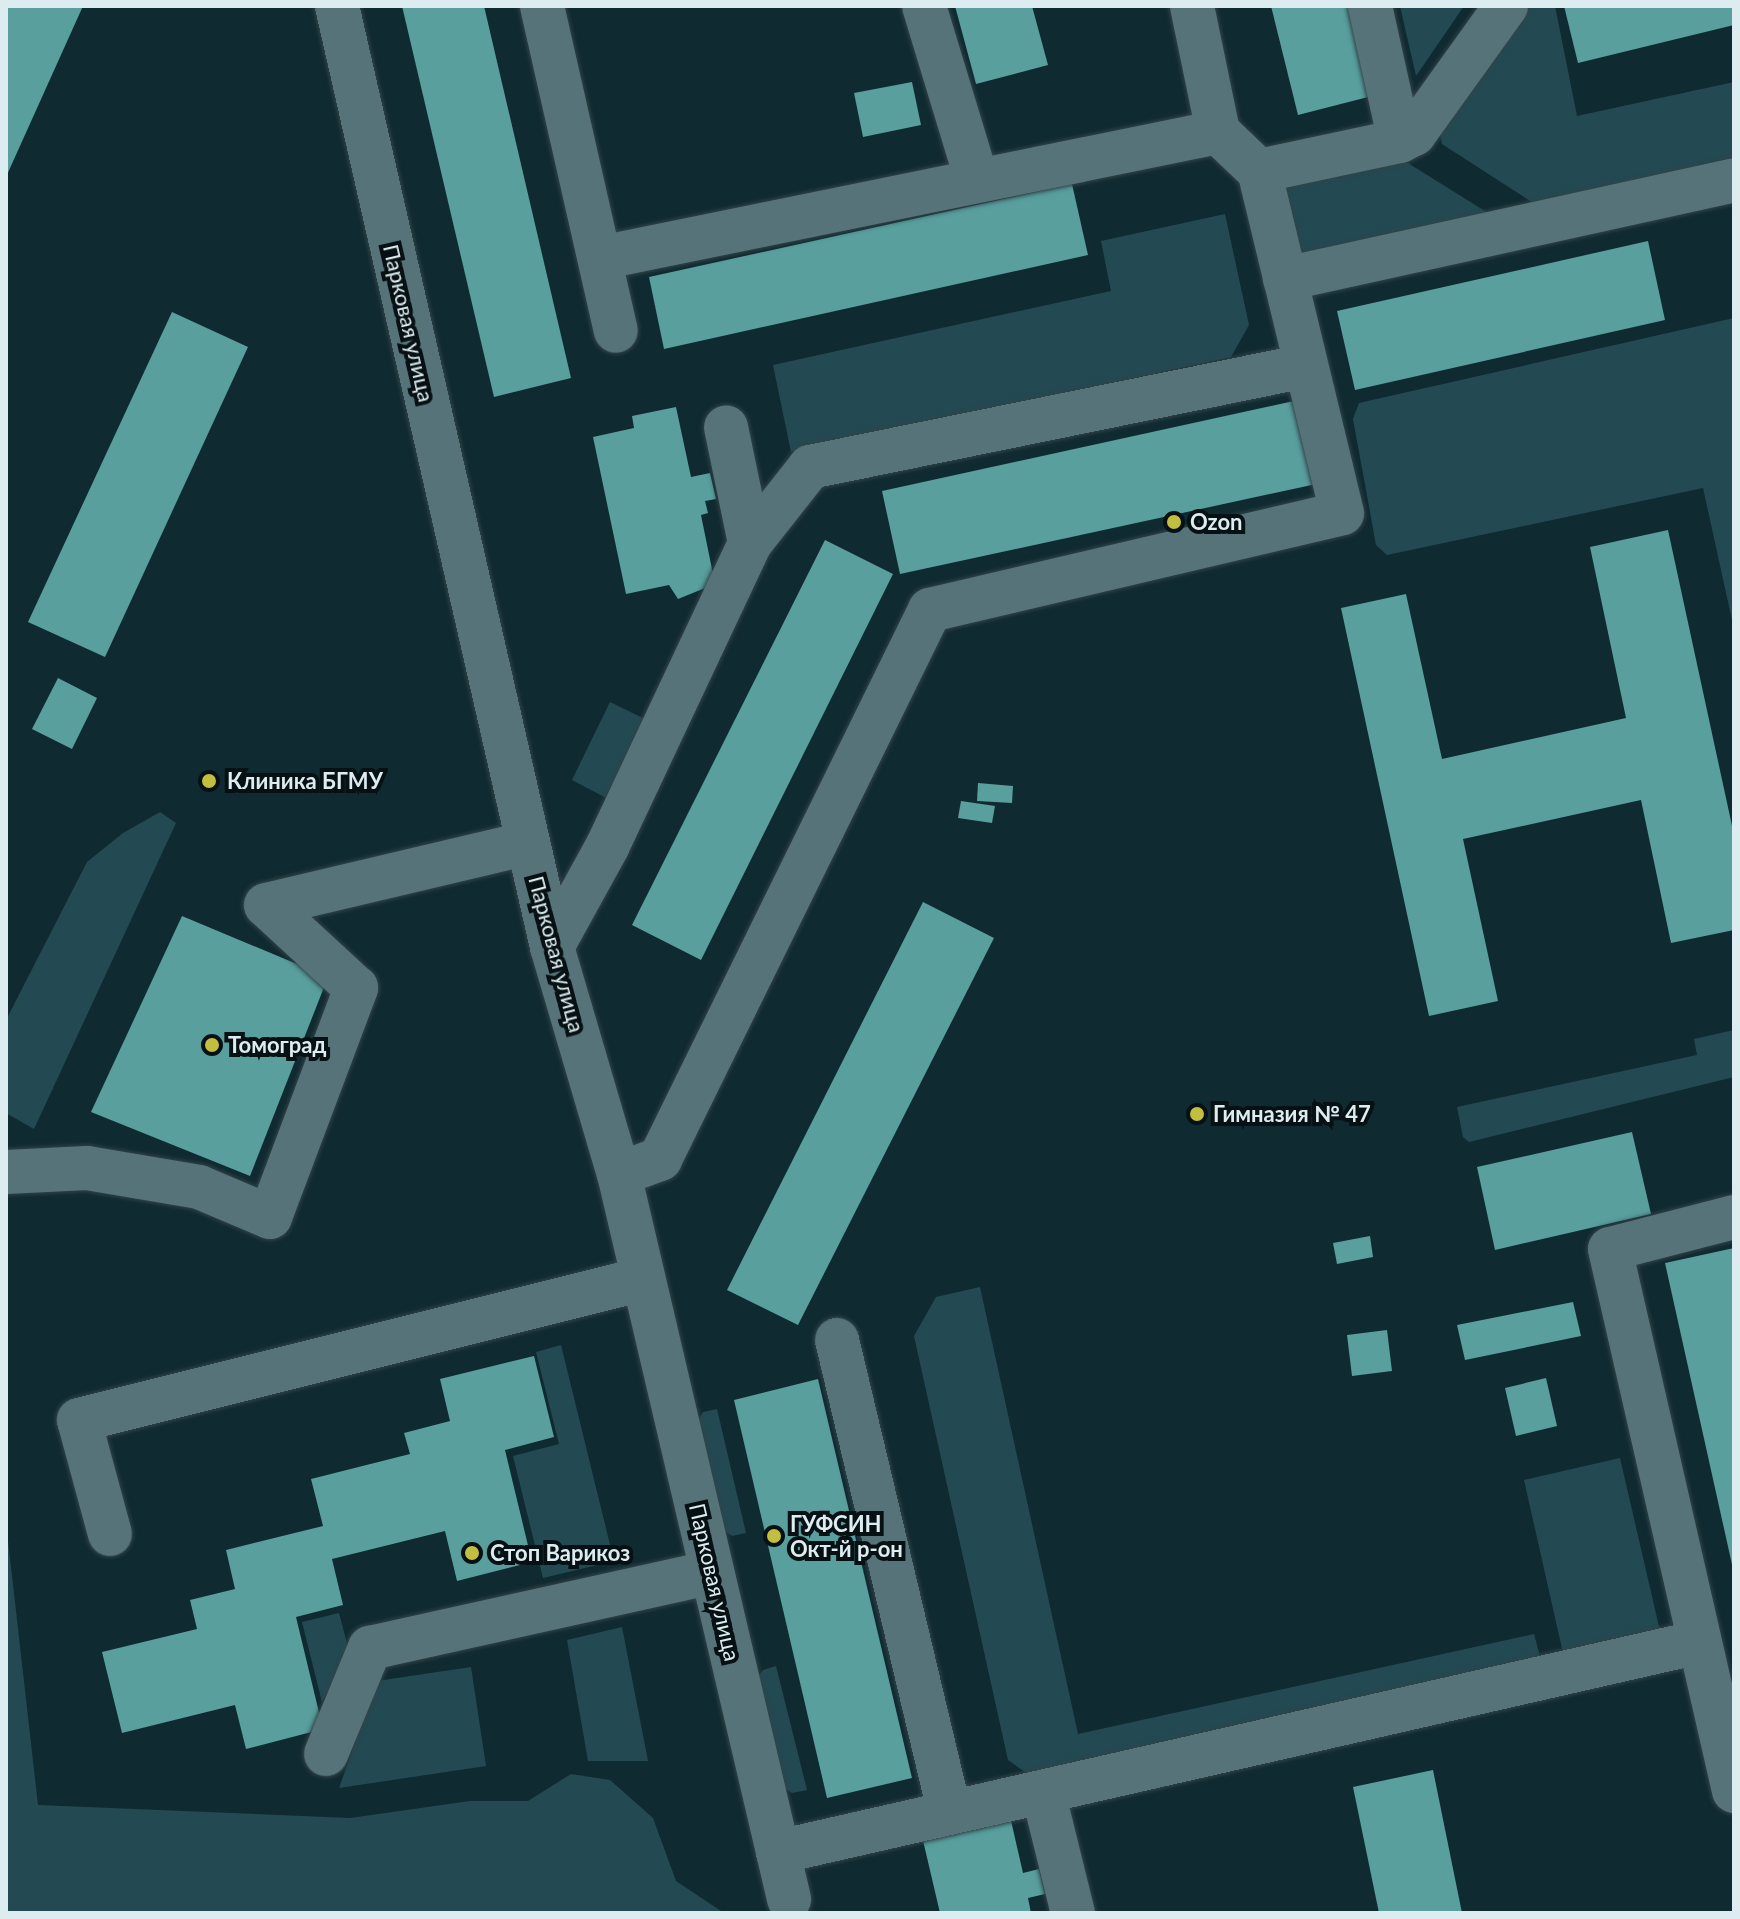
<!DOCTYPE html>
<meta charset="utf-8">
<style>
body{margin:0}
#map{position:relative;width:1740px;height:1919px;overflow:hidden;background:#102a31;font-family:Lato,sans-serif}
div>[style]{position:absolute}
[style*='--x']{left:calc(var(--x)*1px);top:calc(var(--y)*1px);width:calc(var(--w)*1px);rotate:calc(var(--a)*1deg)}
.green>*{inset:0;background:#234a53}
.building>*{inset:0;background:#589f9e}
.roads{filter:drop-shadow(0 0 2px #314348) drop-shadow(0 0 2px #314348)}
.minor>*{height:44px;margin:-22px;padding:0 22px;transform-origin:22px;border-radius:22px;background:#57737a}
.dots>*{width:22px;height:22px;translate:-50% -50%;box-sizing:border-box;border:4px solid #071114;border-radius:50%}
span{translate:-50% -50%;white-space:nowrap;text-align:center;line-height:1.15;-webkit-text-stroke:8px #071114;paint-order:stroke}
.street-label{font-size:22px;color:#ddecf0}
.poi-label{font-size:22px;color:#ddecf0;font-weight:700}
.left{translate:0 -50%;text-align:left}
.frame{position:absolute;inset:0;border:8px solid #ddecf0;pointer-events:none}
</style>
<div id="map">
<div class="green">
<div style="clip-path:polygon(1400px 6px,1464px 6px,1416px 76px)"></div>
<div style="clip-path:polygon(1525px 6px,1555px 6px,1577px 116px,1734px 82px,1734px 157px,1535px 204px,1442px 144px,1439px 131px)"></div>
<div style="clip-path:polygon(1403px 160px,1501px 221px,1298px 263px,1277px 187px)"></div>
<div style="clip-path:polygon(1225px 214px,1249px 325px,1231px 357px,791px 452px,773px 365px,1111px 291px,1101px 241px)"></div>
<div style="clip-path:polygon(1734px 318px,1734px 629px,1703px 488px,1387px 555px,1376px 545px,1353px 419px,1359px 403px)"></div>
<div style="clip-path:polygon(610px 702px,653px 723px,614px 802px,572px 780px)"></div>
<div style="clip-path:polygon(160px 812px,176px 823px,34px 1129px,6px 1113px,6px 1020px,87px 862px,123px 833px)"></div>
<div style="clip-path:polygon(1734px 1030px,1734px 1077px,1469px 1142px,1463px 1137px,1457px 1107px,1697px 1055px,1694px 1039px)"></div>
<div style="clip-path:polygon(980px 1287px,1078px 1734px,1534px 1634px,1542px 1664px,1035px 1779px,1008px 1760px,914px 1336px,936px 1297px)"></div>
<div style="clip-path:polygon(561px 1345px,614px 1561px,543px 1578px,513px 1456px,559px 1444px,536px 1352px)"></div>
<div style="clip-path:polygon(717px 1409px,746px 1533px,732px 1536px,721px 1529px,698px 1421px,703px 1412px)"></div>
<div style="clip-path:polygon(1620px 1458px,1660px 1631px,1563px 1653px,1524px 1480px)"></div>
<div style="clip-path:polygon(6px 1523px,38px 1805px,350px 1818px,470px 1801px,528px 1801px,571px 1774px,610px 1780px,653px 1818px,676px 1881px,724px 1913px,6px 1913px)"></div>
<div style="clip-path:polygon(339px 1613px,349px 1651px,322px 1702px,302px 1622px)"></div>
<div style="clip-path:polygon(622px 1627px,648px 1761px,588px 1761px,567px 1640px)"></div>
<div style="clip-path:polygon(776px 1666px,807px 1790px,792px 1793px,781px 1786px,757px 1678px,763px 1670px)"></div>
<div style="clip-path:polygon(471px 1667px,486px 1766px,339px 1788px,377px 1681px)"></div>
</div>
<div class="building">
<div style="clip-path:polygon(6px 6px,83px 6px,6px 177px)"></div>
<div style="clip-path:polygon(402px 6px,484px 6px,571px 378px,494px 397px)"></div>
<div style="clip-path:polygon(955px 6px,1032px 6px,1048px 65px,976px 84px)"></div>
<div style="clip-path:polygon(1271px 6px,1351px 6px,1372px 96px,1298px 115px)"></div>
<div style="clip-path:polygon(1564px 6px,1734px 6px,1734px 25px,1578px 63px)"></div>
<div style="clip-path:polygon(912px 82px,921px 125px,863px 137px,854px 93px)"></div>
<div style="clip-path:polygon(1072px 184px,1088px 255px,664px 349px,649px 277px)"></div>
<div style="clip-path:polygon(1648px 241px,1665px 320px,1355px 390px,1337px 311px)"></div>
<div style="clip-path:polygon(172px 312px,248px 347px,105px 657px,28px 622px)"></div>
<div style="clip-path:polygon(1303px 399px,1321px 483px,900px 574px,882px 491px)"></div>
<div style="clip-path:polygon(676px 407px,691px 477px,710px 473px,716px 499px,705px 501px,708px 513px,701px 515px,715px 584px,678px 599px,669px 585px,626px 594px,593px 437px,634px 428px,632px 416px)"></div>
<div style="clip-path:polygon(1668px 530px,1734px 835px,1734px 930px,1671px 943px,1641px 800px,1463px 839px,1498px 1001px,1429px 1016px,1341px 608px,1406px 594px,1442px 759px,1626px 718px,1590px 547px)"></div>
<div style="clip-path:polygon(825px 540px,893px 574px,701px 960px,632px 925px)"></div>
<div style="clip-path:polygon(58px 678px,97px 698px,72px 749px,32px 729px)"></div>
<div style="clip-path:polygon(978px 783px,1013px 786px,1012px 803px,977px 801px)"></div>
<div style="clip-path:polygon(961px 801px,995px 806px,992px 823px,958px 818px)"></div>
<div style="clip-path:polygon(923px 902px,994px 938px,798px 1325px,727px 1290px)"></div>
<div style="clip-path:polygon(182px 916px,328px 977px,250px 1176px,91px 1112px)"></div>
<div style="clip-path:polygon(1632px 1132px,1651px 1214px,1495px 1250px,1477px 1167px)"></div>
<div style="clip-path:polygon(1370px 1236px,1373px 1257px,1337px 1264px,1333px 1243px)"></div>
<div style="clip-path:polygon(1734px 1248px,1734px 1569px,1733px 1569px,1665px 1263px)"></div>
<div style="clip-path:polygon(1573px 1302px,1581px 1336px,1465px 1360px,1457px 1325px)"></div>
<div style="clip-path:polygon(1387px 1330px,1392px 1371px,1352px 1376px,1347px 1335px)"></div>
<div style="clip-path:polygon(534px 1356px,554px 1437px,505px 1450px,532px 1562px,457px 1581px,445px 1531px,332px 1559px,343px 1605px,296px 1617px,323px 1729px,246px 1749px,235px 1705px,122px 1733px,102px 1652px,197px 1629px,190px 1600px,235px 1589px,226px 1550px,323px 1526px,311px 1479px,410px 1454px,404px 1433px,450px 1421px,440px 1379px)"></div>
<div style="clip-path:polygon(1546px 1378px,1557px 1426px,1516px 1436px,1505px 1388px)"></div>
<div style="clip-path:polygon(818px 1379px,912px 1778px,827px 1798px,734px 1400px)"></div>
<div style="clip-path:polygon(1433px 1770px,1462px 1913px,1379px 1913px,1353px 1787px)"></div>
<div style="clip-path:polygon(1007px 1803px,1023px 1873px,1039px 1869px,1045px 1894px,1028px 1898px,1031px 1913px,940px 1913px,921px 1832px)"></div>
</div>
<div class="roads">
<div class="minor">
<div style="--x:337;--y:6;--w:965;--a:77.13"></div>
<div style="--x:552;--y:947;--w:237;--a:73.6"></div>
<div style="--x:619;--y:1174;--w:745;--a:76.8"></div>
<div style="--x:542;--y:6;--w:333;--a:77.2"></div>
<div style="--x:924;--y:6;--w:182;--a:73.1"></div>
<div style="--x:1192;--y:6;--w:129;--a:78.3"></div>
<div style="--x:1370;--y:6;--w:138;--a:77.5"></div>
<div style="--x:600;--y:258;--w:631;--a:-11.52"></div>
<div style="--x:1218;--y:132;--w:57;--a:43.6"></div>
<div style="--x:1259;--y:171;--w:144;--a:-12"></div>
<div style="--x:1400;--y:141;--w:16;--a:-27"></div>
<div style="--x:1414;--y:134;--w:158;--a:-54.3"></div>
<div style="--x:1285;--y:279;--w:460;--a:-12.4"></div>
<div style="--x:750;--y:543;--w:97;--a:-51.7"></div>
<div style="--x:810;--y:467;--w:505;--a:-11.53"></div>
<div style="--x:552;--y:947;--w:116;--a:-61.2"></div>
<div style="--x:608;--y:845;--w:334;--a:-64.8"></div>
<div style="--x:750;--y:543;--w:118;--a:-101.7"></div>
<div style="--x:6;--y:1172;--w:81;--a:-2.8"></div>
<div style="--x:87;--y:1168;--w:114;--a:9.6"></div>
<div style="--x:199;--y:1187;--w:77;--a:22.9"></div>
<div style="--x:270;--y:1217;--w:245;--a:-69.4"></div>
<div style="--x:356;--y:988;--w:122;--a:-137.3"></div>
<div style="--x:266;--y:905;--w:269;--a:-13.3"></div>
<div style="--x:619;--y:1174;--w:44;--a:-20.1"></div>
<div style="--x:660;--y:1159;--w:612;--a:-63.81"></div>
<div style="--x:930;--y:610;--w:423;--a:-13.2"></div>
<div style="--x:1342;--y:513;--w:352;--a:-103.6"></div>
<div style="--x:1734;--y:1217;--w:128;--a:165.5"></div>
<div style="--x:1610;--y:1249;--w:556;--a:77.11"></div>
<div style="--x:837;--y:1340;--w:486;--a:76.6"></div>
<div style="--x:110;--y:1534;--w:118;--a:-105.2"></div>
<div style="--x:79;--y:1420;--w:581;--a:-14.04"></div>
<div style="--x:326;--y:1754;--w:115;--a:-67.5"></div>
<div style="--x:370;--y:1648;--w:350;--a:-12.5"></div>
<div style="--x:1043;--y:1792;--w:125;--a:76.1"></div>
<div style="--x:778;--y:1852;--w:945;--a:-12.84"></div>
</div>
</div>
<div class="dots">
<div style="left:1174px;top:522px;background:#c1be40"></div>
<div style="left:209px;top:781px;background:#c1be40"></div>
<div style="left:212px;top:1045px;background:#c1be40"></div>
<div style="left:1197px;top:1114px;background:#c1be40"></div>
<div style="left:774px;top:1536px;background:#c1be40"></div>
<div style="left:472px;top:1553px;background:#c1be40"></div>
</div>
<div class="street-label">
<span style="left:409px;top:323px;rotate:77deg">Парковая улица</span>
<span style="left:557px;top:954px;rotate:75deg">Парковая улица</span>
<span style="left:715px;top:1582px;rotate:77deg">Парковая улица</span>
</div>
<div class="poi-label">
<span class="left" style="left:1190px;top:522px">Ozon</span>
<span class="left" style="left:227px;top:781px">Клиника БГМУ</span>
<span class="left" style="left:228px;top:1045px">Томоград</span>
<span class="left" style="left:1213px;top:1114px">Гимназия № 47</span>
<span class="left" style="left:790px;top:1536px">ГУФСИН<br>Окт-й р-он</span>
<span class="left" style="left:490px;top:1553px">Стоп Варикоз</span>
</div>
<div class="frame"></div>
</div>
